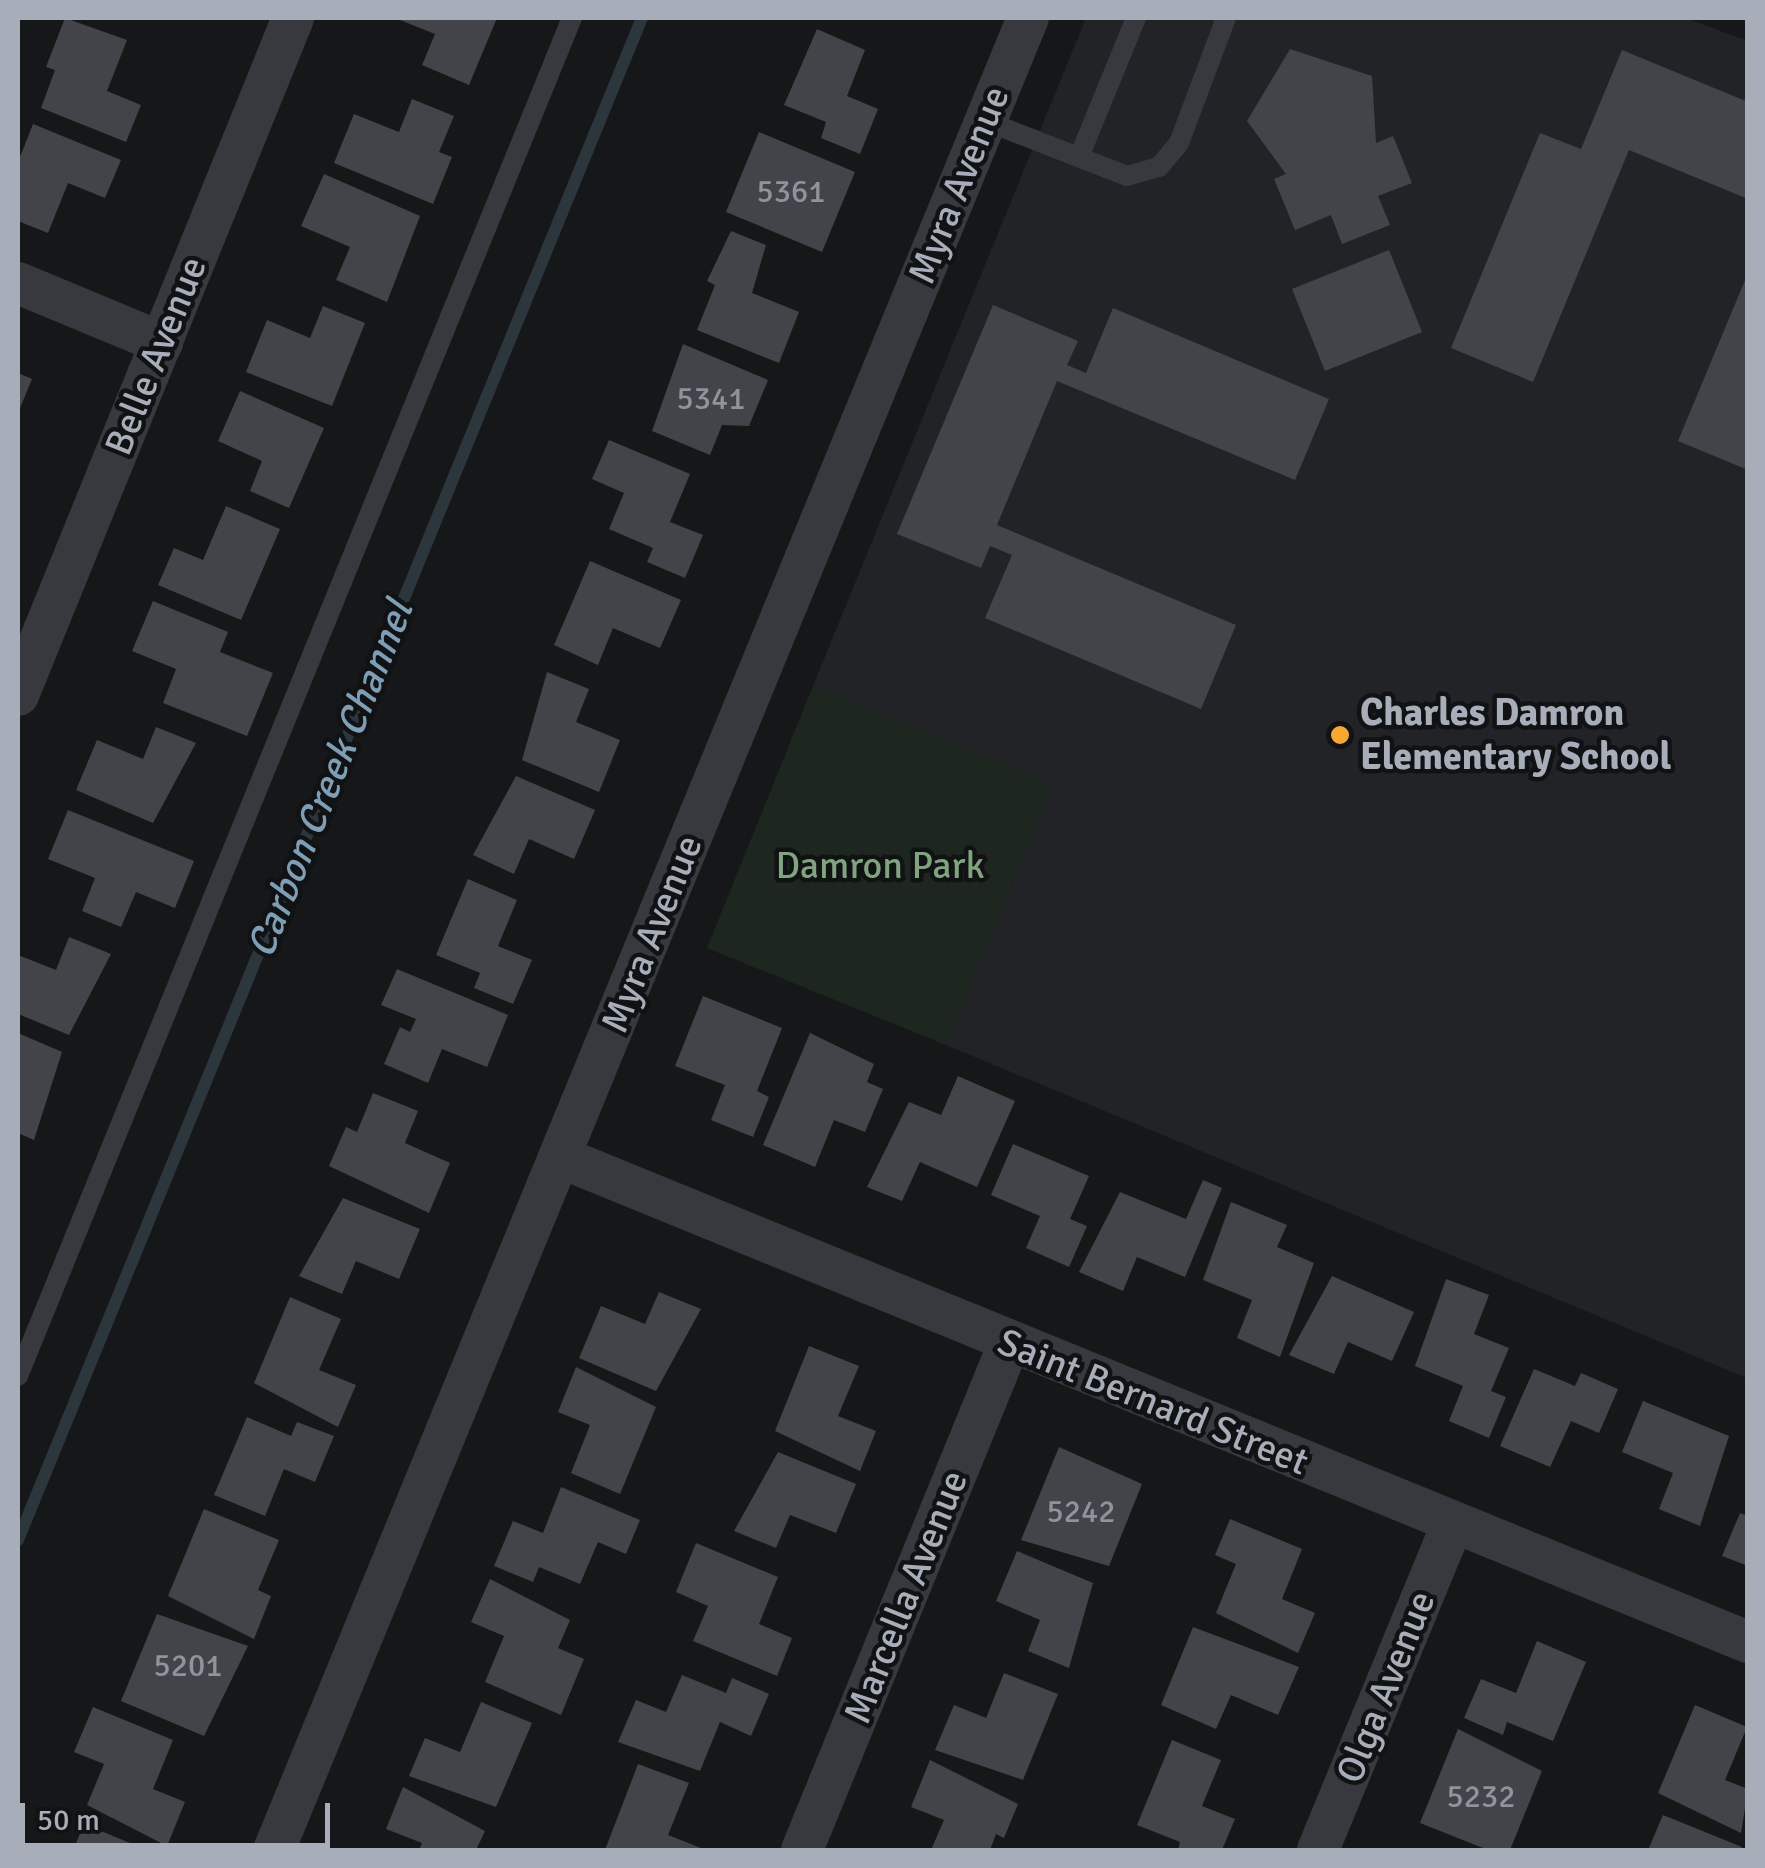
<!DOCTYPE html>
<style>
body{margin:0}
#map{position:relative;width:1765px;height:1868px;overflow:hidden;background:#161719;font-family:Signika,sans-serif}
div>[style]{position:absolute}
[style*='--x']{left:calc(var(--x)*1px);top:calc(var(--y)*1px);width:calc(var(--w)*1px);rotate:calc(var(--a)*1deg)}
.built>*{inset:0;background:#222326}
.green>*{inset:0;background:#1e271f}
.stream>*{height:12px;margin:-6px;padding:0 6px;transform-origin:6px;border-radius:6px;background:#2c373d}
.building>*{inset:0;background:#424449}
.lane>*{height:20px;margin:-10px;padding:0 10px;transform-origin:10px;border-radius:10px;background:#37393e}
.street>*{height:42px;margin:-21px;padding:0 21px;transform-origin:21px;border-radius:21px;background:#37393e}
.dots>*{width:28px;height:28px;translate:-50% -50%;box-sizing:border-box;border:5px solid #111214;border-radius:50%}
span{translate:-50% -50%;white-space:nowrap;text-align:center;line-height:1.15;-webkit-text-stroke:9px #111214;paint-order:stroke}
.number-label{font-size:32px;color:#8e949d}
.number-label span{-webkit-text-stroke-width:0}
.street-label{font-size:38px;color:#a8aeb9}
.poi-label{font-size:38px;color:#a8aeb9;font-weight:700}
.left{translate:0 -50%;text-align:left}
.park-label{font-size:38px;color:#7ea57e}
.water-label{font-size:40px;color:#7d9fb6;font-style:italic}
.frame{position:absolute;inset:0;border:20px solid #a8aeb9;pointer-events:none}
.scale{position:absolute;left:20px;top:1803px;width:310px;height:45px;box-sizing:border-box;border:5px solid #a8aeb9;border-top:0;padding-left:12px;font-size:30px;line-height:35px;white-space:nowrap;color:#a8aeb9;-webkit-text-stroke:8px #111214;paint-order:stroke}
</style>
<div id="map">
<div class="built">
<div style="clip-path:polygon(1086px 18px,1686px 18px,1747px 41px,1747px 1378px,946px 1045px,1053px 784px,813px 686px)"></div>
</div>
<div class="green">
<div style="clip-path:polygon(813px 686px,1053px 784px,946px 1045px,707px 948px)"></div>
</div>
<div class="stream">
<div style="--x:18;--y:1540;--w:1645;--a:-67.71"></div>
</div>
<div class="building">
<div style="clip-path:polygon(65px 18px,127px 40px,107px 91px,141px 105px,126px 142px,41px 108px,55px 70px,46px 67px)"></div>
<div style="clip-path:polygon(395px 18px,497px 18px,469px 85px,422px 65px,435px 34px)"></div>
<div style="clip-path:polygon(817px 29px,865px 50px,847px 96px,878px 109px,860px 154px,821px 138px,826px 122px,784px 105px)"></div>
<div style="clip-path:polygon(1290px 49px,1372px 76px,1376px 143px,1393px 136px,1412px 183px,1378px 196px,1390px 225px,1342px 244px,1331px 215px,1295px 230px,1274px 179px,1286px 174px,1247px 121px)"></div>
<div style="clip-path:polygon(1622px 50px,1748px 102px,1748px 199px,1629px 150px,1533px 382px,1451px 348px,1540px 133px,1581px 149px)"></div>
<div style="clip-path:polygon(412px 99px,454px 116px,439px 152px,452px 157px,433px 204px,334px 163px,354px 114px,399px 132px)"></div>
<div style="clip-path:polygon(33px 124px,121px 160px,105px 198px,68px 183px,48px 233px,18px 221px,18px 162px)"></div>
<div style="clip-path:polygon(759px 132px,855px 172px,822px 252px,726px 212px)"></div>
<div style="clip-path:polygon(324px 174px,420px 216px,387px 302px,336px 280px,350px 247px,301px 226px)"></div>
<div style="clip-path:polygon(731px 231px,766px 245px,752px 293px,799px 312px,779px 363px,697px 330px,715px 285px,707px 281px)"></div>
<div style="clip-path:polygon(1389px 250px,1422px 332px,1325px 371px,1292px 289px)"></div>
<div style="clip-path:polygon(1748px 273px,1748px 470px,1678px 441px)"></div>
<div style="clip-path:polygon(993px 305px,1078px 341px,1067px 365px,1086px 373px,1113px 308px,1329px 399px,1295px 480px,1057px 381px,997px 525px,1236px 625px,1201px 709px,985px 618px,1012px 555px,990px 546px,981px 568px,897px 534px)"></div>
<div style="clip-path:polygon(323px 306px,365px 323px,332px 406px,246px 372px,267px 320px,310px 338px)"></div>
<div style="clip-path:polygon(683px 344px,768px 380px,749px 426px,722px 425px,710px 455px,652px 431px)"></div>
<div style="clip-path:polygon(18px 373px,32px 379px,18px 413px)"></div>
<div style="clip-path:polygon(240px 391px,324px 428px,289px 508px,250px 491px,262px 461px,218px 441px)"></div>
<div style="clip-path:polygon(609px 440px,690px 474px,670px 522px,703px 535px,685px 578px,647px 562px,653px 548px,609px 529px,624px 493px,592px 479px)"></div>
<div style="clip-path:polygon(226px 506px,280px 529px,241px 620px,158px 585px,174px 548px,203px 560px)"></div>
<div style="clip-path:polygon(590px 561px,681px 600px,660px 648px,613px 628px,598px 665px,554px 645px)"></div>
<div style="clip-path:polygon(153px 601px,228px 632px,220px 652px,273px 673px,247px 736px,163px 703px,176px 669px,132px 651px)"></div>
<div style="clip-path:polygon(547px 672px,589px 689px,576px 722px,620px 740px,599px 792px,522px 760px)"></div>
<div style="clip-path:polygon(156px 727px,196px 743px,153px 823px,76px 790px,97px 740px,143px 759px)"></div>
<div style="clip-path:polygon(516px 776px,595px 810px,574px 859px,529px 839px,514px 874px,473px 855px)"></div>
<div style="clip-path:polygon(68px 810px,194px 861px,175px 908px,136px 892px,121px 927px,82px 911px,95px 878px,48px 859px)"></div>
<div style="clip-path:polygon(468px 879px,517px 900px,498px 946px,532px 960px,513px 1004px,474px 988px,480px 973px,436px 955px)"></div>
<div style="clip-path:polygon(69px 937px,111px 954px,69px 1035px,18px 1014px,18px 955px,56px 970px)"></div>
<div style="clip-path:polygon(397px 969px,508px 1015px,487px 1067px,442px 1049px,428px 1083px,384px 1064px,400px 1027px,410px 1032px,416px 1019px,381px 1005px)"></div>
<div style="clip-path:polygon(703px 996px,782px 1028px,757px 1091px,769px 1097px,753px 1137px,711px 1120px,725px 1085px,675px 1066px)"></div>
<div style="clip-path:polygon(18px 1033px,62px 1052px,34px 1140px,18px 1133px)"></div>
<div style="clip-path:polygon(810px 1033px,874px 1064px,867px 1082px,883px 1089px,865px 1132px,834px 1120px,815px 1167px,763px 1145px)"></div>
<div style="clip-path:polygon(958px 1076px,1015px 1101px,977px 1187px,920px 1162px,902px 1201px,867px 1187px,909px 1102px,941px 1115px)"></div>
<div style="clip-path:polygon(373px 1093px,418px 1111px,405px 1143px,450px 1163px,429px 1213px,329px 1166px,346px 1127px,357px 1132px)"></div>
<div style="clip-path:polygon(1013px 1144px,1089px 1176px,1070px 1219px,1087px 1226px,1069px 1267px,1026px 1248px,1040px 1216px,991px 1195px)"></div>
<div style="clip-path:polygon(1203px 1180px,1222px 1188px,1185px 1277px,1137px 1257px,1123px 1291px,1079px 1272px,1120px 1192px,1186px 1219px)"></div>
<div style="clip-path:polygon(343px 1198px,420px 1229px,399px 1279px,356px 1261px,342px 1294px,299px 1276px)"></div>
<div style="clip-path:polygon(1231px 1202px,1287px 1225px,1277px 1247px,1314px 1263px,1280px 1357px,1237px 1338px,1252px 1300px,1203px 1280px)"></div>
<div style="clip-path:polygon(1332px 1276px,1414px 1312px,1392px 1361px,1348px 1342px,1334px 1374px,1289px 1355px)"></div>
<div style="clip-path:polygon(1446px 1279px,1489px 1295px,1474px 1334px,1509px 1348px,1491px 1391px,1506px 1397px,1489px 1438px,1449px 1421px,1463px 1386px,1415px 1366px)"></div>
<div style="clip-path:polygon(659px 1292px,701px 1309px,656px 1391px,579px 1358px,601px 1306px,645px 1324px)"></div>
<div style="clip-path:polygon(290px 1297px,341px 1319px,319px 1370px,356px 1385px,338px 1427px,254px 1383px)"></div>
<div style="clip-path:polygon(809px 1346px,859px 1366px,838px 1416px,876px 1431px,860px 1471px,775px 1431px)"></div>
<div style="clip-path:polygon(576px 1367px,656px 1407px,620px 1494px,571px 1473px,590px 1425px,558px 1412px)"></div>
<div style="clip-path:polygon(1534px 1369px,1575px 1386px,1581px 1373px,1618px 1389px,1599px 1433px,1571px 1421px,1550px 1467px,1500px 1446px)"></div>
<div style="clip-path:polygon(1643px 1401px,1729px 1436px,1700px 1526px,1659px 1509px,1673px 1473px,1622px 1452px)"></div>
<div style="clip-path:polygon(247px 1417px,291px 1436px,297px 1422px,334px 1436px,315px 1482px,284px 1469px,265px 1516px,214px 1495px)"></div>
<div style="clip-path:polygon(1059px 1447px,1142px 1484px,1109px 1566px,1021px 1540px)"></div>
<div style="clip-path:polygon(778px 1452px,856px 1484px,836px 1533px,790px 1515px,776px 1548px,734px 1531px)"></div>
<div style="clip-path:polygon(561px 1487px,640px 1520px,626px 1554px,598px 1542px,580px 1584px,539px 1567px,533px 1582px,494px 1566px,513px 1521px,543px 1533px)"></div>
<div style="clip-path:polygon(204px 1509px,279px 1540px,258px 1590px,271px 1596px,254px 1639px,168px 1596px)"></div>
<div style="clip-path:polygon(1740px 1513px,1748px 1516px,1748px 1566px,1722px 1556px)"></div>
<div style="clip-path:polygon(1230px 1519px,1302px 1549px,1282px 1599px,1315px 1613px,1298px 1653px,1216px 1613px,1236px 1564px,1215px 1555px)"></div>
<div style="clip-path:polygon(696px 1543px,778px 1577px,759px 1624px,792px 1638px,777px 1676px,693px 1641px,708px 1606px,676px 1592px)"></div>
<div style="clip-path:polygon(1017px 1551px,1093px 1583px,1069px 1668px,1028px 1651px,1040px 1620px,996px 1601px)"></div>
<div style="clip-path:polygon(490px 1579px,570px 1620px,558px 1648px,584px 1659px,561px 1715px,485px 1682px,504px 1636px,471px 1622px)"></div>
<div style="clip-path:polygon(157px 1614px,248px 1646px,204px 1736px,121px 1701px)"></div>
<div style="clip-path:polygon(1193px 1627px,1299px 1667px,1278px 1715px,1231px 1695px,1216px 1729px,1161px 1705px)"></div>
<div style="clip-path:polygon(1537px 1641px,1586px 1662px,1553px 1741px,1507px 1722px,1503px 1735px,1464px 1718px,1481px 1679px,1516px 1693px)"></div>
<div style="clip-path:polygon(1004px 1673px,1058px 1694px,1023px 1780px,935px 1750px,954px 1705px,986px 1718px)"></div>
<div style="clip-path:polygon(682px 1675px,726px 1693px,732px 1678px,769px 1694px,751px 1736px,720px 1722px,700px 1771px,618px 1742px,636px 1700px,666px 1712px)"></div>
<div style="clip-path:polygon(481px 1702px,532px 1723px,496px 1807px,409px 1776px,425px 1738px,460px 1752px)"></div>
<div style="clip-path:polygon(1695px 1705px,1747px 1727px,1725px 1780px,1748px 1789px,1741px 1833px,1658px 1793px)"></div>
<div style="clip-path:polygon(93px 1707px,173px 1740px,153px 1789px,185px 1802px,167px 1846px,87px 1805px,104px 1764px,74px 1752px)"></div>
<div style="clip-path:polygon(1458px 1729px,1542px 1771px,1510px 1850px,1488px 1850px,1420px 1823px)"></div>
<div style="clip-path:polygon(1172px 1740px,1221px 1760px,1202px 1806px,1235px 1819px,1222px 1850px,1178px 1850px,1180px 1842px,1137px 1825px)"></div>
<div style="clip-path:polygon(930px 1760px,1018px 1804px,1004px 1838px,996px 1834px,990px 1850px,931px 1850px,944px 1820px,911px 1807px)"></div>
<div style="clip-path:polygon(638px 1764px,689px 1783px,668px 1835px,706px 1850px,605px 1850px)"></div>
<div style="clip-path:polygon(403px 1787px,485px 1831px,476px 1850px,419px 1850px,422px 1843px,386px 1829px)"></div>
<div style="clip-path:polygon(1663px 1815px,1742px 1847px,1740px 1850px,1648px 1850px)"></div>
<div style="clip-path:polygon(84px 1824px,147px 1850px,73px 1850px)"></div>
</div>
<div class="lane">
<div style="--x:986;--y:121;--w:151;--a:21.3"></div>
<div style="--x:1127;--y:176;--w:33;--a:-16"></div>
<div style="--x:1159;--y:167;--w:31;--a:-50"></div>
<div style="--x:1179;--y:143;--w:134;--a:-69.4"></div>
<div style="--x:1079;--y:157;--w:150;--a:-67.7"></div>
<div style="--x:18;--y:1376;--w:1467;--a:-67.81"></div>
</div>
<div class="street">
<div style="--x:18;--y:283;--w:156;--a:22.6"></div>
<div style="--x:18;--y:695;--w:731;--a:-67.89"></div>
<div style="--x:560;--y:1157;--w:1283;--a:22.21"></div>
<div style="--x:274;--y:1850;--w:1981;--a:-67.63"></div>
<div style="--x:802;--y:1850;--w:547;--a:-67.75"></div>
<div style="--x:1318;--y:1850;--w:354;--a:-67.6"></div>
</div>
<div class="dots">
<div style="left:1340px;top:735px;background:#faa72d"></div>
</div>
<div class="number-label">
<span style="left:791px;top:192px">5361</span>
<span style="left:711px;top:399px">5341</span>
<span style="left:1081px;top:1512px">5242</span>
<span style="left:188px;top:1666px">5201</span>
<span style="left:1481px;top:1797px">5232</span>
</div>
<div class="street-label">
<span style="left:959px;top:185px;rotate:-68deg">Myra Avenue</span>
<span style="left:156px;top:356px;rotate:-68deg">Belle Avenue</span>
<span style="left:652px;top:934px;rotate:-68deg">Myra Avenue</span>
<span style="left:1153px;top:1402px;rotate:22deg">Saint Bernard Street</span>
<span style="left:906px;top:1597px;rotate:-68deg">Marcella Avenue</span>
<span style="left:1386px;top:1687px;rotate:-68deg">Olga Avenue</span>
</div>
<div class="poi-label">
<span class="left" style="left:1360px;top:735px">Charles Damron<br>Elementary School</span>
</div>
<div class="park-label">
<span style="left:880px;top:866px">Damron Park</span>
</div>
<div class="water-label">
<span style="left:330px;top:779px;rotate:-68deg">Carbon Creek Channel</span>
</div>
<div class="frame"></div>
<div class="scale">50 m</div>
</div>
